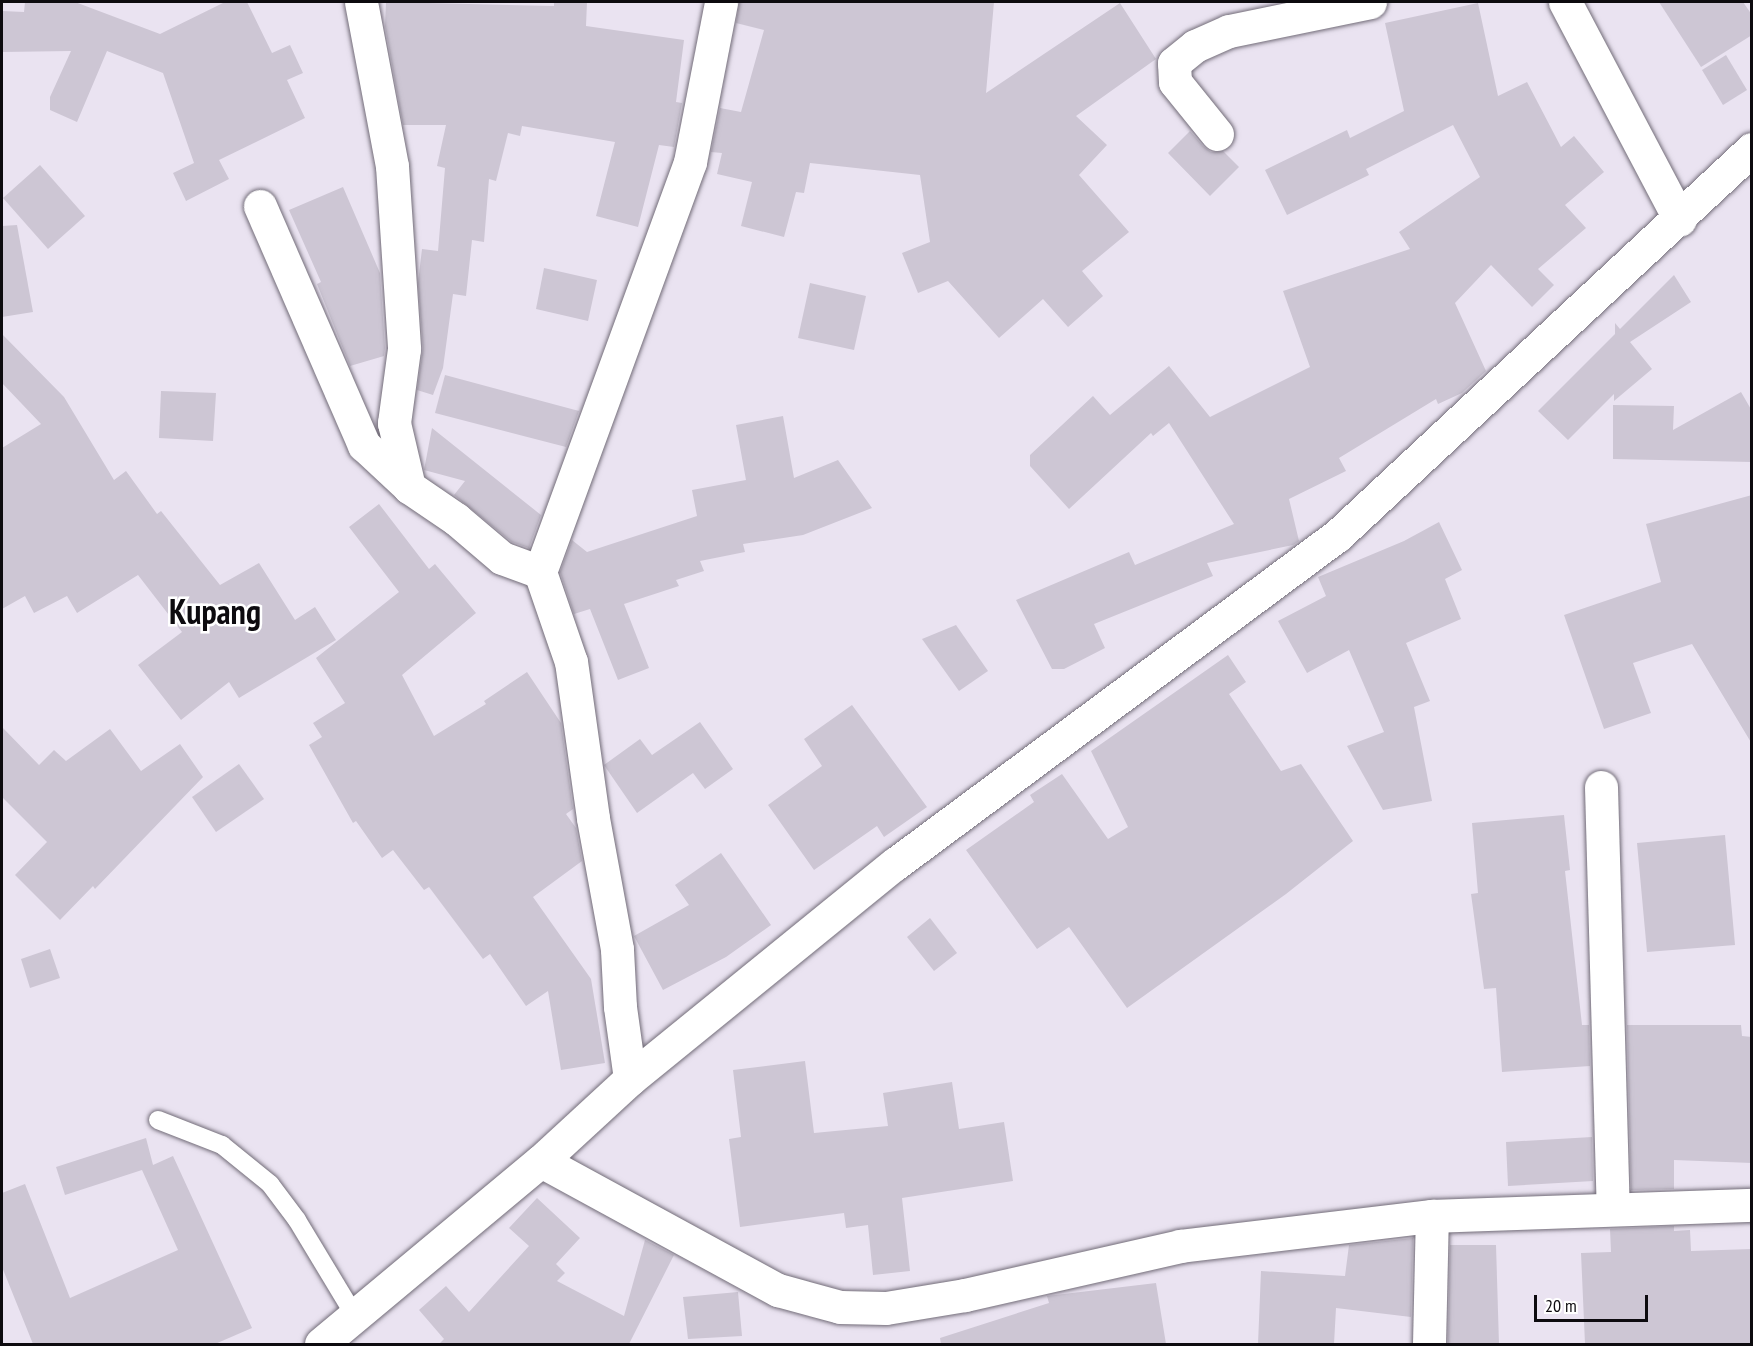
<!DOCTYPE html>
<style>
body{margin:0}
#map{position:relative;width:1753px;height:1346px;overflow:hidden;background:#eae3f1;font-family:"PT Sans Narrow",sans-serif}
div>[style]{position:absolute}
[style*='--x']{left:calc(var(--x)*1px);top:calc(var(--y)*1px);width:calc(var(--w)*1px);rotate:calc(var(--a)*1deg)}
.building>*{inset:0;background:#cdc6d4}
.roads{filter:drop-shadow(0 0 2px #726c78) drop-shadow(0 0 2px #726c78)}
.service>*{height:18px;margin:-9px;padding:0 9px;transform-origin:9px;border-radius:9px;background:#fff}
.minor>*{height:33px;margin:-16.5px;padding:0 16.5px;transform-origin:16.5px;border-radius:16.5px;background:#fff}
.tertiary>*{height:33px;margin:-16.5px;padding:0 16.5px;transform-origin:16.5px;border-radius:16.5px;background:#fff}
span{translate:-50% -50%;white-space:nowrap;text-align:center;line-height:1.15;-webkit-text-stroke:5px #fff;paint-order:stroke}
.town-label{font-size:34px;color:#0d0b0f;font-weight:700}
.frame{position:absolute;inset:0;border:3px solid #0d0b0f;pointer-events:none}
.scale{position:absolute;left:1534px;top:1295px;width:114px;height:27px;box-sizing:border-box;border:3px solid #0d0b0f;border-top:0;padding-left:8px;font-size:18px;line-height:21px;white-space:nowrap;color:#0d0b0f;-webkit-text-stroke:4px #fff;paint-order:stroke}
</style>
<div id="map">
<div class="building">
<div style="clip-path:polygon(25px 2px,75px 2px,160px 34px,225px 2px,247px 2px,272px 53px,290px 45px,303px 73px,287px 80px,305px 118px,219px 160px,229px 179px,186px 201px,173px 173px,194px 163px,163px 73px,107px 51px,77px 122px,50px 110px,50px 97px,71px 51px,2px 52px,2px 11px,24px 12px)"></div>
<div style="clip-path:polygon(386px 2px,554px 6px,554px 2px,587px 2px,586px 26px,684px 40px,676px 102px,682px 103px,674px 147px,659px 145px,638px 227px,596px 216px,615px 142px,522px 126px,520px 136px,508px 133px,496px 181px,489px 179px,484px 242px,472px 240px,466px 296px,453px 294px,443px 368px,433px 395px,417px 390px,423px 348px,418px 283px,422px 249px,438px 251px,445px 168px,437px 166px,446px 125px,403px 125px,385px 26px)"></div>
<div style="clip-path:polygon(739px 2px,994px 2px,986px 93px,1120px 3px,1156px 59px,1076px 116px,1107px 145px,1079px 175px,1129px 232px,1082px 271px,1103px 296px,1068px 327px,1043px 299px,999px 338px,948px 281px,918px 293px,902px 253px,930px 242px,920px 175px,810px 163px,804px 193px,796px 192px,784px 237px,741px 226px,752px 182px,717px 174px,722px 153px,711px 152px,720px 108px,741px 112px,764px 30px,736px 23px)"></div>
<div style="clip-path:polygon(1659px 2px,1743px 2px,1752px 15px,1752px 35px,1701px 67px)"></div>
<div style="clip-path:polygon(1478px 3px,1498px 96px,1527px 82px,1561px 147px,1574px 136px,1604px 172px,1565px 205px,1586px 228px,1538px 269px,1554px 285px,1532px 307px,1491px 265px,1455px 303px,1486px 371px,1462px 393px,1438px 404px,1436px 399px,1339px 458px,1346px 471px,1289px 499px,1299px 541px,1293px 545px,1207px 563px,1213px 576px,1094px 624px,1105px 648px,1064px 669px,1052px 669px,1016px 600px,1129px 552px,1135px 565px,1234px 524px,1169px 423px,1153px 436px,1151px 433px,1069px 509px,1030px 466px,1030px 455px,1093px 396px,1110px 415px,1169px 366px,1210px 417px,1310px 367px,1283px 291px,1410px 249px,1399px 232px,1480px 177px,1453px 125px,1366px 169px,1369px 175px,1287px 215px,1265px 170px,1347px 130px,1350px 138px,1404px 111px,1385px 23px)"></div>
<div style="clip-path:polygon(1726px 55px,1747px 90px,1723px 105px,1702px 70px)"></div>
<div style="clip-path:polygon(1190px 131px,1203px 146px,1211px 152px,1223px 151px,1239px 167px,1210px 196px,1168px 153px)"></div>
<div style="clip-path:polygon(40px 165px,85px 216px,48px 249px,3px 198px)"></div>
<div style="clip-path:polygon(343px 187px,380px 273px,385px 348px,384px 356px,350px 366px,317px 284px,321px 282px,289px 210px)"></div>
<div style="clip-path:polygon(17px 225px,33px 312px,2px 317px,2px 226px)"></div>
<div style="clip-path:polygon(544px 268px,597px 280px,588px 321px,536px 309px)"></div>
<div style="clip-path:polygon(1674px 275px,1691px 302px,1630px 342px,1652px 369px,1614px 401px,1614px 394px,1568px 440px,1538px 411px,1615px 334px,1615px 323px,1620px 329px)"></div>
<div style="clip-path:polygon(810px 283px,866px 296px,854px 350px,798px 338px)"></div>
<div style="clip-path:polygon(2px 334px,64px 397px,114px 480px,126px 471px,157px 514px,161px 511px,220px 585px,259px 563px,295px 620px,315px 607px,336px 640px,239px 698px,229px 682px,181px 720px,138px 665px,182px 632px,138px 575px,77px 613px,67px 596px,34px 613px,25px 596px,2px 609px,2px 448px,41px 424px,2px 383px)"></div>
<div style="clip-path:polygon(445px 375px,579px 411px,566px 447px,435px 413px)"></div>
<div style="clip-path:polygon(161px 391px,216px 393px,213px 441px,159px 438px)"></div>
<div style="clip-path:polygon(1741px 392px,1752px 411px,1752px 462px,1613px 459px,1613px 405px,1674px 406px,1673px 430px)"></div>
<div style="clip-path:polygon(783px 416px,794px 478px,838px 460px,872px 508px,803px 535px,743px 544px,745px 552px,700px 561px,704px 571px,676px 580px,679px 586px,624px 604px,649px 668px,618px 680px,590px 609px,574px 614px,560px 572px,572px 540px,587px 552px,697px 516px,692px 490px,746px 480px,736px 425px)"></div>
<div style="clip-path:polygon(432px 428px,541px 515px,529px 548px,512px 542px,454px 495px,465px 481px,424px 470px)"></div>
<div style="clip-path:polygon(1752px 495px,1752px 744px,1692px 644px,1633px 663px,1651px 713px,1604px 729px,1564px 615px,1661px 582px,1646px 524px)"></div>
<div style="clip-path:polygon(379px 504px,429px 569px,435px 564px,476px 613px,402px 675px,434px 736px,486px 704px,484px 701px,527px 672px,561px 723px,573px 809px,566px 814px,576px 828px,582px 861px,533px 897px,591px 979px,605px 1063px,561px 1070px,548px 991px,526px 1006px,490px 954px,483px 959px,429px 887px,424px 890px,393px 850px,382px 858px,356px 821px,353px 823px,309px 745px,322px 737px,313px 723px,345px 703px,316px 658px,399px 592px,349px 527px)"></div>
<div style="clip-path:polygon(1439px 522px,1462px 570px,1445px 579px,1461px 619px,1406px 643px,1430px 701px,1414px 707px,1432px 801px,1383px 810px,1347px 746px,1384px 732px,1349px 650px,1307px 673px,1278px 621px,1326px 596px,1318px 577px,1404px 541px)"></div>
<div style="clip-path:polygon(956px 625px,988px 671px,959px 691px,922px 639px)"></div>
<div style="clip-path:polygon(1228px 655px,1246px 682px,1229px 694px,1281px 771px,1301px 764px,1353px 841px,1286px 894px,1127px 1008px,1069px 927px,1037px 949px,966px 850px,1034px 802px,1030px 795px,1062px 774px,1108px 839px,1128px 827px,1091px 751px)"></div>
<div style="clip-path:polygon(852px 705px,927px 807px,884px 837px,877px 826px,814px 870px,768px 805px,822px 766px,804px 739px)"></div>
<div style="clip-path:polygon(700px 722px,733px 769px,705px 789px,693px 773px,637px 813px,604px 765px,640px 739px,652px 755px)"></div>
<div style="clip-path:polygon(2px 727px,39px 765px,54px 750px,66px 761px,110px 729px,141px 771px,180px 744px,203px 777px,95px 889px,93px 886px,60px 920px,15px 875px,47px 842px,2px 797px)"></div>
<div style="clip-path:polygon(239px 764px,264px 799px,216px 832px,192px 797px)"></div>
<div style="clip-path:polygon(1564px 815px,1570px 870px,1565px 871px,1582px 1025px,1589px 1025px,1590px 1066px,1502px 1072px,1496px 988px,1484px 989px,1471px 894px,1478px 893px,1472px 823px)"></div>
<div style="clip-path:polygon(1725px 835px,1735px 945px,1647px 952px,1637px 843px)"></div>
<div style="clip-path:polygon(721px 853px,771px 925px,726px 957px,663px 990px,634px 936px,689px 905px,675px 885px)"></div>
<div style="clip-path:polygon(930px 918px,957px 953px,934px 971px,907px 937px)"></div>
<div style="clip-path:polygon(50px 949px,60px 978px,30px 988px,21px 959px)"></div>
<div style="clip-path:polygon(1627px 1025px,1741px 1025px,1742px 1036px,1752px 1037px,1752px 1163px,1674px 1160px,1674px 1189px,1631px 1190px)"></div>
<div style="clip-path:polygon(805px 1061px,814px 1133px,888px 1126px,883px 1093px,952px 1082px,959px 1129px,1004px 1122px,1013px 1181px,902px 1198px,910px 1271px,873px 1275px,868px 1225px,846px 1228px,844px 1213px,740px 1227px,729px 1139px,741px 1137px,733px 1070px)"></div>
<div style="clip-path:polygon(1592px 1137px,1593px 1181px,1508px 1186px,1506px 1142px)"></div>
<div style="clip-path:polygon(146px 1138px,153px 1165px,173px 1156px,252px 1328px,215px 1344px,33px 1344px,2px 1267px,2px 1193px,25px 1184px,70px 1298px,178px 1250px,142px 1170px,65px 1195px,56px 1167px)"></div>
<div style="clip-path:polygon(537px 1198px,580px 1238px,556px 1264px,565px 1273px,557px 1281px,624px 1316px,645px 1240px,674px 1255px,629px 1344px,439px 1344px,444px 1339px,419px 1310px,446px 1286px,469px 1312px,529px 1246px,509px 1228px)"></div>
<div style="clip-path:polygon(1674px 1226px,1674px 1231px,1690px 1230px,1691px 1251px,1752px 1249px,1752px 1344px,1585px 1344px,1581px 1253px,1611px 1252px,1610px 1229px)"></div>
<div style="clip-path:polygon(1413px 1238px,1411px 1317px,1336px 1308px,1334px 1344px,1258px 1344px,1261px 1271px,1345px 1276px,1349px 1245px)"></div>
<div style="clip-path:polygon(1450px 1245px,1496px 1245px,1499px 1344px,1448px 1344px)"></div>
<div style="clip-path:polygon(1156px 1283px,1166px 1344px,941px 1344px,940px 1338px,1049px 1303px,1047px 1296px)"></div>
<div style="clip-path:polygon(738px 1292px,742px 1336px,688px 1339px,683px 1297px)"></div>
</div>
<div class="roads">
<div class="service">
<div style="--x:158;--y:1120;--w:69;--a:21.3"></div>
<div style="--x:222;--y:1145;--w:62;--a:39.1"></div>
<div style="--x:270;--y:1184;--w:45;--a:53.1"></div>
<div style="--x:297;--y:1220;--w:112;--a:58.9"></div>
</div>
<div class="minor">
<div style="--x:361;--y:2;--w:167;--a:79.3"></div>
<div style="--x:392;--y:166;--w:183;--a:86.2"></div>
<div style="--x:404;--y:349;--w:75;--a:97.7"></div>
<div style="--x:394;--y:423;--w:66;--a:76.8"></div>
<div style="--x:409;--y:487;--w:57;--a:34.2"></div>
<div style="--x:456;--y:519;--w:60;--a:40.3"></div>
<div style="--x:502;--y:558;--w:40;--a:20.2"></div>
<div style="--x:1565;--y:2;--w:246;--a:62.2"></div>
<div style="--x:1217;--y:134;--w:67;--a:-128.9"></div>
<div style="--x:1175;--y:82;--w:19;--a:-93"></div>
<div style="--x:1174;--y:63;--w:27;--a:-39"></div>
<div style="--x:1195;--y:46;--w:37;--a:-24"></div>
<div style="--x:1229;--y:31;--w:144;--a:-11.6"></div>
<div style="--x:260;--y:206;--w:261;--a:66.5"></div>
<div style="--x:364;--y:445;--w:62;--a:43"></div>
<div style="--x:1601;--y:787;--w:422;--a:88.4"></div>
<div style="--x:630;--y:1079;--w:73;--a:-97.9"></div>
<div style="--x:620;--y:1007;--w:58;--a:-93"></div>
<div style="--x:617;--y:949;--w:133;--a:-100.4"></div>
<div style="--x:593;--y:818;--w:158;--a:-98"></div>
<div style="--x:571;--y:662;--w:95;--a:-109"></div>
<div style="--x:540;--y:572;--w:437;--a:-69.9"></div>
<div style="--x:690;--y:162;--w:163;--a:-79"></div>
<div style="--x:541;--y:1161;--w:270;--a:28.6"></div>
<div style="--x:778;--y:1290;--w:64;--a:15.3"></div>
<div style="--x:840;--y:1307;--w:46;--a:1.2"></div>
<div style="--x:886;--y:1308;--w:80;--a:-9.3"></div>
<div style="--x:965;--y:1295;--w:221;--a:-12.8"></div>
<div style="--x:1180;--y:1246;--w:254;--a:-6.8"></div>
<div style="--x:1432;--y:1216;--w:320;--a:-2"></div>
<div style="--x:1429;--y:1344;--w:128;--a:-88.7"></div>
</div>
<div class="tertiary">
<div style="--x:321;--y:1344;--w:286;--a:-39.8"></div>
<div style="--x:541;--y:1161;--w:121;--a:-42.7"></div>
<div style="--x:630;--y:1079;--w:341;--a:-39.1"></div>
<div style="--x:895;--y:864;--w:552;--a:-36.6"></div>
<div style="--x:1338;--y:535;--w:566;--a:-43"></div>
</div>
</div>
<div class="town-label">
<span style="left:215px;top:612px">Kupang</span>
</div>
<div class="frame"></div>
<div class="scale">20 m</div>
</div>
